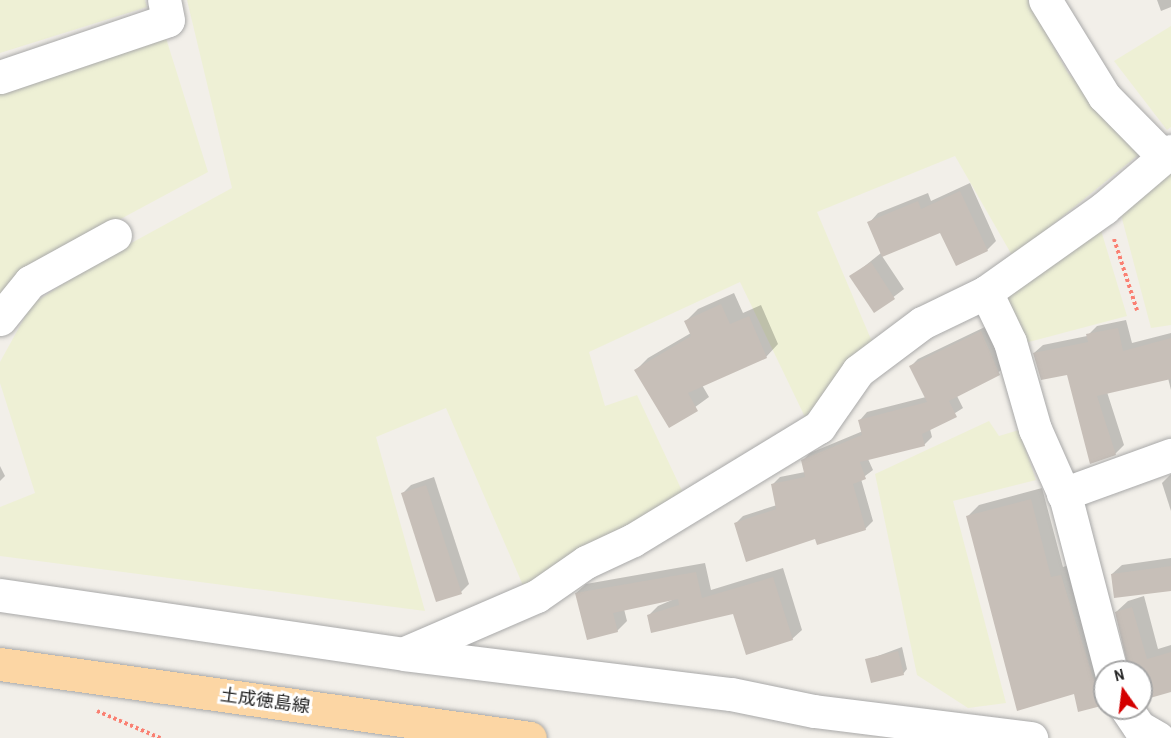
<!DOCTYPE html>
<meta charset="utf-8">
<style>
body{margin:0}
#map{position:relative;width:1171px;height:738px;overflow:hidden;background:#f2efe9;font-family:"Archivo Narrow","Noto Sans JP",sans-serif}
div>[style]{position:absolute}
[style*='--x']{left:calc(var(--x)*1px);top:calc(var(--y)*1px);width:calc(var(--w)*1px);rotate:calc(var(--a)*1deg)}
.farmland>*{inset:0;background:#eef0d5}
.shadow>*{inset:0;background:#0003}
.building>*{inset:0;background:#c7bfb8}
.path>*{height:4px;margin-top:-2px;transform-origin:0;background:repeating-linear-gradient(90deg,#fa8072 0 3px,transparent 0 6px)}
.roads{filter:drop-shadow(0 0 2px #a9a9a9) drop-shadow(0 0 2px #a9a9a9)}
.minor>*{height:33px;margin:-16.5px;padding:0 16.5px;transform-origin:16.5px;border-radius:16.5px;background:#fff}
.major>*{height:33px;margin:-16.5px;padding:0 16.5px;transform-origin:16.5px;border-radius:16.5px;background:#fcd6a4}
span{translate:-50% -50%;white-space:nowrap;text-align:center;line-height:1.15;-webkit-text-stroke:6px #fff;paint-order:stroke}
.street-label{font-size:18px;color:#222}
.north{position:absolute;left:1093px;top:660px;width:60px;height:60px;box-sizing:border-box;background:#fff;border:2px solid #a7a7a7;border-radius:50%;rotate:346deg;font-size:16px;font-weight:700;line-height:24px;text-align:center;color:#222}
.north::after{content:'';display:block;margin:auto;width:21px;height:27px;background:#d40000;clip-path:polygon(50% 0,100% 100%,50% 72%,0 100%)}
</style>
<div id="map">
<div class="farmland">
<div style="clip-path:polygon(0 0,145px 0,147px 7px,0 53px)"></div>
<div style="clip-path:polygon(187px 0,1028px 0,1068px 73px,1143px 151px,1013px 257px,955px 156px,817px 212px,873px 344px,805px 417px,740px 282px,589px 352px,605px 406px,637px 395px,684px 495px,525px 590px,446px 408px,376px 437px,425px 611px,0 556px,0 507px,35px 493px,0 383px,0 362px,32px 304px,102px 259px,232px 188px)"></div>
<div style="clip-path:polygon(1171px 26px,1171px 127px,1167px 130px,1114px 61px)"></div>
<div style="clip-path:polygon(165px 35px,208px 172px,35px 265px,0 305px,0 94px)"></div>
<div style="clip-path:polygon(1171px 172px,1171px 325px,1151px 328px,1120px 211px)"></div>
<div style="clip-path:polygon(1100px 227px,1127px 316px,1025px 343px,1003px 299px)"></div>
<div style="clip-path:polygon(989px 421px,999px 436px,1019px 430px,1036px 480px,953px 501px,1006px 703px,968px 708px,917px 675px,875px 474px)"></div>
</div>
<div class="shadow">
<div style="clip-path:polygon(1157px 0,1171px 0,1171px 7px,1161px 11px)"></div>
<div style="clip-path:polygon(970px 183px,996px 241px,987px 250px,941px 231px,882px 256px,904px 289px,875px 311px,851px 277px,881px 253px,869px 223px,878px 213px,928px 193px,931px 201px)"></div>
<div style="clip-path:polygon(734px 293px,743px 313px,761px 305px,778px 344px,766px 357px,702px 385px,709px 397px,669px 426px,636px 370px,648px 358px,691px 333px,686px 321px,698px 309px)"></div>
<div style="clip-path:polygon(1126px 320px,1132px 343px,1171px 333px,1171px 390px,1168px 378px,1107px 392px,1124px 445px,1115px 454px,1068px 373px,1034px 353px,1043px 345px,1087px 336px,1097px 326px)"></div>
<div style="clip-path:polygon(989px 325px,1007px 367px,957px 396px,963px 408px,930px 429px,932px 437px,924px 445px,868px 459px,873px 470px,861px 479px,873px 521px,865px 529px,816px 537px,735px 524px,743px 516px,777px 505px,773px 484px,780px 477px,805px 472px,803px 460px,810px 453px,863px 431px,860px 420px,867px 412px,926px 397px,911px 366px,918px 359px)"></div>
<div style="clip-path:polygon(0 466px,5px 476px,0 481px)"></div>
<div style="clip-path:polygon(1171px 474px,1171px 511px,1162px 483px)"></div>
<div style="clip-path:polygon(434px 477px,469px 584px,461px 592px,403px 493px,411px 485px)"></div>
<div style="clip-path:polygon(1042px 488px,1063px 567px,1072px 564px,1105px 672px,1105px 703px,1075px 692px,967px 517px,979px 505px)"></div>
<div style="clip-path:polygon(1171px 558px,1171px 589px,1112px 574px,1122px 565px)"></div>
<div style="clip-path:polygon(705px 563px,711px 590px,783px 568px,802px 630px,792px 639px,734px 612px,648px 616px,658px 606px,679px 597px,624px 609px,627px 621px,617px 631px,576px 593px,586px 584px)"></div>
<div style="clip-path:polygon(1144px 596px,1158px 649px,1171px 645px,1171px 684px,1143px 698px,1141px 672px,1130px 672px,1116px 612px,1128px 601px)"></div>
<div style="clip-path:polygon(902px 647px,907px 669px,903px 674px,867px 660px)"></div>
</div>
<div class="building">
<div style="clip-path:polygon(960px 191px,988px 251px,956px 266px,940px 233px,882px 257px,867px 222px,918px 201px,921px 209px)"></div>
<div style="clip-path:polygon(871px 262px,895px 299px,874px 313px,849px 276px)"></div>
<div style="clip-path:polygon(721px 304px,730px 324px,749px 316px,767px 358px,688px 393px,698px 411px,669px 428px,634px 370px,691px 336px,684px 321px)"></div>
<div style="clip-path:polygon(1118px 328px,1123px 351px,1171px 338px,1171px 379px,1097px 396px,1116px 455px,1090px 464px,1067px 375px,1041px 380px,1033px 353px,1088px 342px,1086px 334px)"></div>
<div style="clip-path:polygon(981px 331px,1000px 375px,949px 401px,957px 417px,922px 434px,925px 446px,860px 462px,866px 479px,853px 484px,866px 530px,817px 545px,815px 539px,746px 562px,734px 523px,776px 509px,771px 484px,805px 477px,801px 460px,862px 435px,858px 420px,927px 402px,909px 366px)"></div>
<div style="clip-path:polygon(426px 485px,462px 594px,436px 602px,401px 493px)"></div>
<div style="clip-path:polygon(1031px 499px,1051px 577px,1061px 575px,1093px 677px,1105px 690px,1105px 705px,1078px 712px,1074px 694px,1017px 711px,966px 516px)"></div>
<div style="clip-path:polygon(1171px 566px,1171px 591px,1114px 598px,1111px 574px)"></div>
<div style="clip-path:polygon(696px 572px,702px 598px,773px 577px,793px 640px,746px 655px,733px 614px,651px 633px,647px 615px,679px 605px,678px 599px,613px 613px,618px 632px,587px 640px,575px 593px)"></div>
<div style="clip-path:polygon(1132px 607px,1147px 659px,1171px 652px,1171px 692px,1143px 700px,1141px 672px,1129px 672px,1115px 612px)"></div>
<div style="clip-path:polygon(898px 651px,904px 675px,871px 683px,865px 659px)"></div>
</div>
<div class="path">
<div style="--x:1114;--y:239;--w:75;--a:72.1"></div>
<div style="--x:97;--y:711;--w:69;--a:23.2"></div>
</div>
<div class="roads">
<div class="minor">
<div style="--x:1045;--y:0;--w:113;--a:58.4"></div>
<div style="--x:1104;--y:96;--w:84;--a:45.5"></div>
<div style="--x:0;--y:77;--w:177;--a:-18.7"></div>
<div style="--x:168;--y:20;--w:20;--a:-101"></div>
<div style="--x:986;--y:292;--w:55;--a:64.4"></div>
<div style="--x:1010;--y:342;--w:91;--a:74"></div>
<div style="--x:1035;--y:429;--w:77;--a:66.1"></div>
<div style="--x:1066;--y:499;--w:179;--a:75.4"></div>
<div style="--x:0;--y:319;--w:48;--a:-51"></div>
<div style="--x:30;--y:282;--w:97;--a:-28.9"></div>
<div style="--x:1063;--y:494;--w:115;--a:-19.9"></div>
<div style="--x:0;--y:595;--w:408;--a:8.3"></div>
<div style="--x:404;--y:654;--w:329;--a:7"></div>
<div style="--x:731;--y:694;--w:85;--a:11.6"></div>
<div style="--x:814;--y:711;--w:219;--a:7.1"></div>
<div style="--x:405;--y:653;--w:144;--a:-23.4"></div>
<div style="--x:537;--y:596;--w:60;--a:-34.8"></div>
<div style="--x:586;--y:562;--w:52;--a:-25.1"></div>
<div style="--x:633;--y:540;--w:218;--a:-31.3"></div>
<div style="--x:819;--y:427;--w:68;--a:-55.1"></div>
<div style="--x:858;--y:371;--w:80;--a:-36.9"></div>
<div style="--x:922;--y:323;--w:71;--a:-25.8"></div>
<div style="--x:986;--y:292;--w:145;--a:-35.4"></div>
<div style="--x:1104;--y:208;--w:88;--a:-40.4"></div>
<div style="--x:1126;--y:708;--w:23;--a:56"></div>
<div style="--x:1139;--y:727;--w:22;--a:30"></div>
</div>
<div class="major">
<div style="--x:0;--y:664;--w:535;--a:7.95"></div>
</div>
</div>
<div class="street-label">
<span style="left:265px;top:701px;rotate:8deg">土成徳島線</span>
</div>
<div class="north">N</div>
</div>
